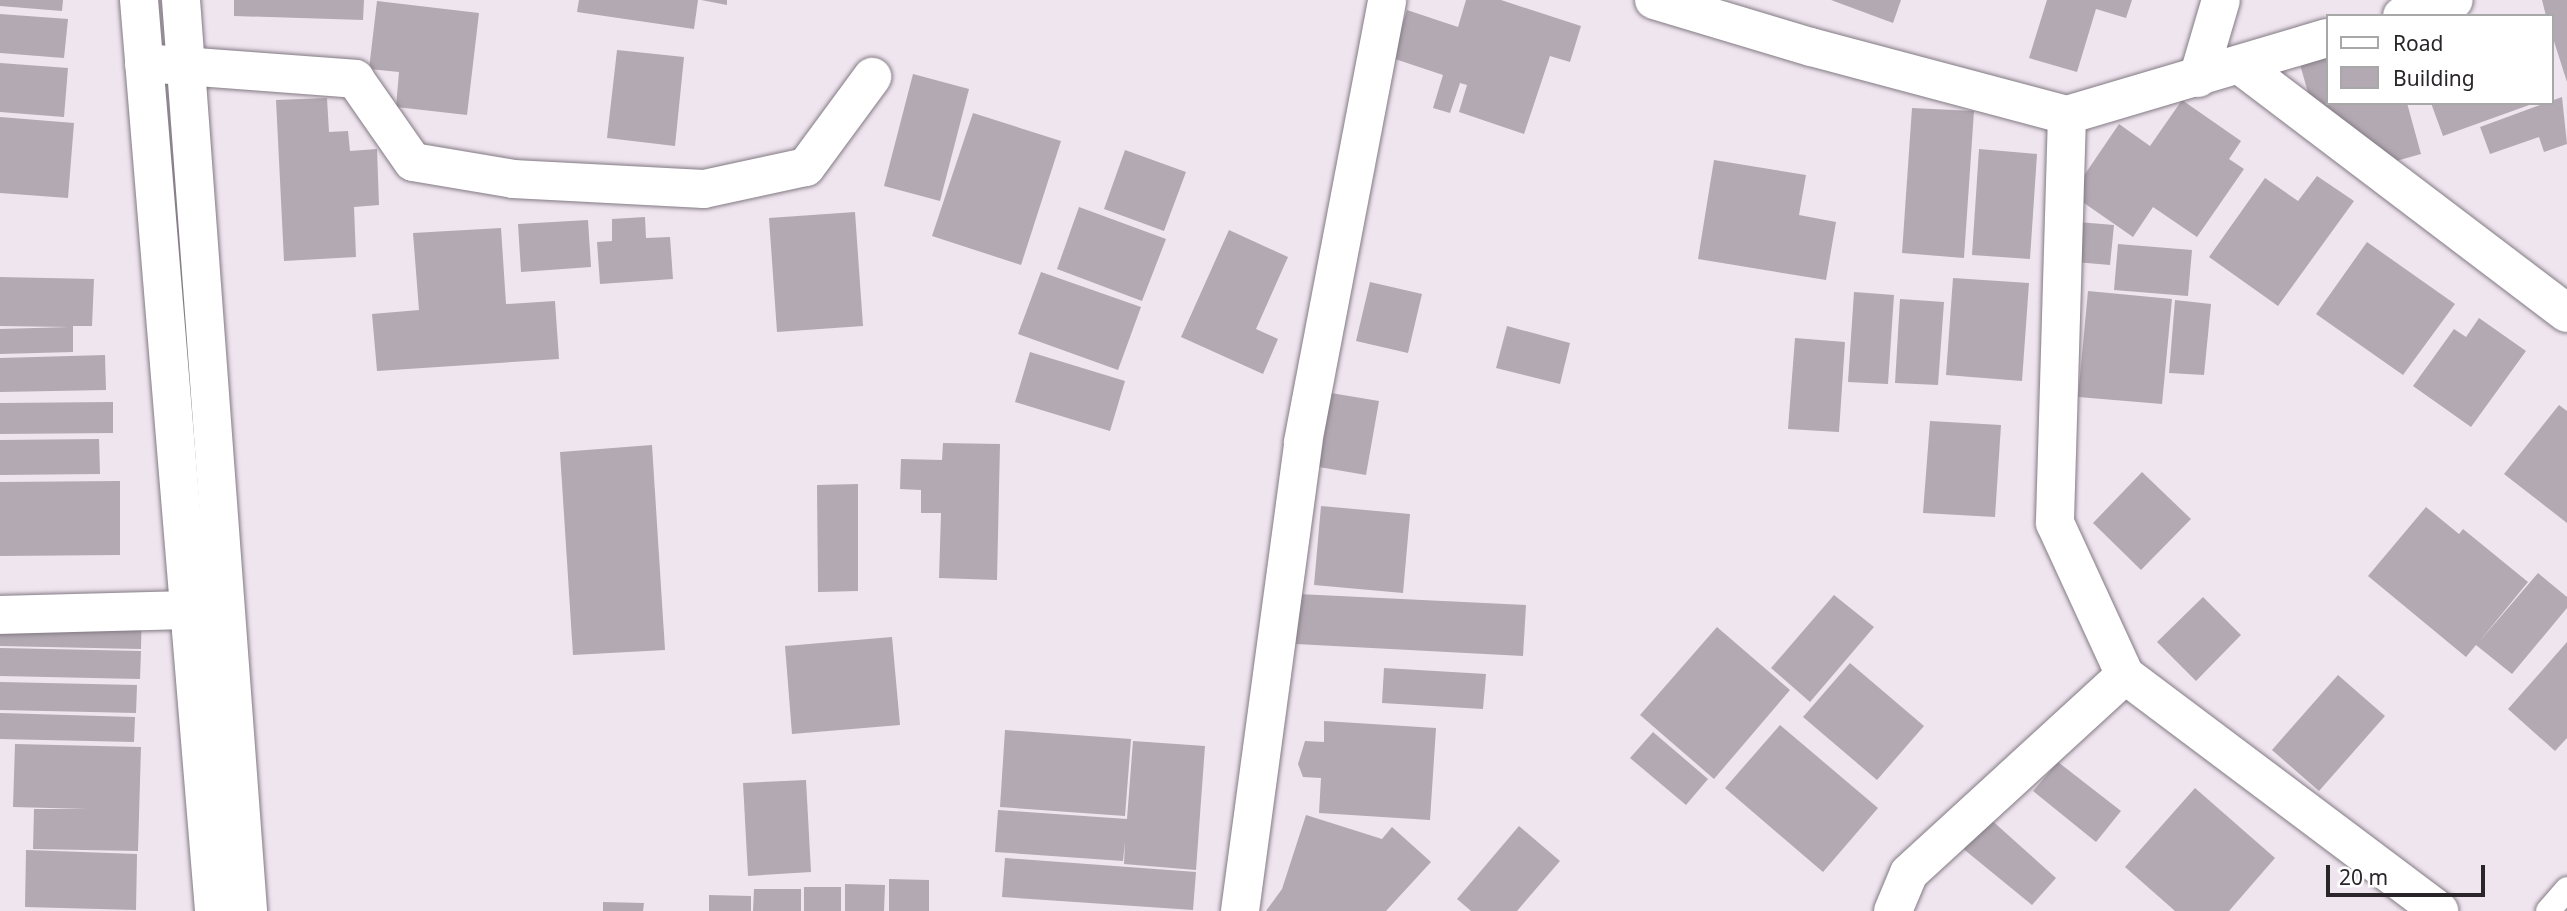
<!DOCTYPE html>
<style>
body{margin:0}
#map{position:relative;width:2567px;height:911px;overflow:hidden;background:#efe5ef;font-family:"Noto Sans",sans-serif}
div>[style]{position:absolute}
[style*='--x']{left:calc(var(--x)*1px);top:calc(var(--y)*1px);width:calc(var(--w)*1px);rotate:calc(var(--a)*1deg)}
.building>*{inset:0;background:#b2a9b2}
.roads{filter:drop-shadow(0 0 2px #827a83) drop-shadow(0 0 2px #827a83)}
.lane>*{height:24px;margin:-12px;padding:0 12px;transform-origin:12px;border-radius:12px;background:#fff}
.street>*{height:38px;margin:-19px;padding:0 19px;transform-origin:19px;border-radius:19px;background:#fff}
.secondary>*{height:38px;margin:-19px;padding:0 19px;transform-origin:19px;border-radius:19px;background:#fff}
span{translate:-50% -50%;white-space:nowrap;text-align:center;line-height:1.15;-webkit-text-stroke:7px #fff;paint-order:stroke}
.legend{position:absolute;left:2326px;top:14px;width:228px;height:91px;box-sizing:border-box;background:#fff;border:2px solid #a9a8a9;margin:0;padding:9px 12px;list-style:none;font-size:21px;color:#292529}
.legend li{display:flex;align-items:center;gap:14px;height:35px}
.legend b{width:35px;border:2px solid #a9a8a9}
.scale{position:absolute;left:2326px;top:865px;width:159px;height:32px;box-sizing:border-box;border:4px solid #292529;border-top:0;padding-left:9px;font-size:21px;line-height:24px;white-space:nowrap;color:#292529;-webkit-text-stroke:5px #fff;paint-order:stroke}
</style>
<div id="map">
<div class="building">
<div style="clip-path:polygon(0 0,63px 0,62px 11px,0 6px)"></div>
<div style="clip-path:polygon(234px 0,364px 0,363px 20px,234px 16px)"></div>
<div style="clip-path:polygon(579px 0,698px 0,694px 29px,577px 12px)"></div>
<div style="clip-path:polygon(701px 0,727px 0,727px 5px)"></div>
<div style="clip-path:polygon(1466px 0,1501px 0,1581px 26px,1570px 62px,1550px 56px,1524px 134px,1459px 112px,1467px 85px,1460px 83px,1450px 113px,1433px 108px,1443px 75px,1392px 58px,1407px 10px,1458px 27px)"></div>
<div style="clip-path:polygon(1831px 0,1901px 0,1893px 23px)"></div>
<div style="clip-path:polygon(2047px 0,2132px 0,2126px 18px,2096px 9px,2077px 72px,2029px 58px)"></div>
<div style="clip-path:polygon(2542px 0,2567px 0,2567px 82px,2551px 32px,2551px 16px,2546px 16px)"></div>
<div style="clip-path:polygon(377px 1px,479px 13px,467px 115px,396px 107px,399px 72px,369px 69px)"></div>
<div style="clip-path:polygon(0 14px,68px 19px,64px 58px,0 53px)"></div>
<div style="clip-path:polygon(617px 50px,684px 57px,675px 146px,607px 138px)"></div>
<div style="clip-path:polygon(2327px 53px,2327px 103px,2407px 103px,2421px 154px,2389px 163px,2311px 103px,2299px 61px)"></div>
<div style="clip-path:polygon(0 63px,68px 68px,64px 117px,0 112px)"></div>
<div style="clip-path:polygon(913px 74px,969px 89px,940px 201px,884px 186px)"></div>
<div style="clip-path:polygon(2562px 97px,2567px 144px,2544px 152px,2539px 137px,2490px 154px,2480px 127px)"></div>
<div style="clip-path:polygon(327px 98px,329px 132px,348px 131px,350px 151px,377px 149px,379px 205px,354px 207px,356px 257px,284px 261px,276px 100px)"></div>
<div style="clip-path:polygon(2182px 100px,2241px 141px,2229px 159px,2244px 169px,2197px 237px,2153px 207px,2133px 237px,2084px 203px,2083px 177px,2119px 124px,2150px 146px)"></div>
<div style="clip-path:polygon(2431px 103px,2532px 103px,2532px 104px,2443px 136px)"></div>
<div style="clip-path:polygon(1912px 108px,1974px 111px,1964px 258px,1902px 253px)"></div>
<div style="clip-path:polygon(973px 113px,1061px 141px,1021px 265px,932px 236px)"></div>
<div style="clip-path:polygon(0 117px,74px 123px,68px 198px,0 193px)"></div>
<div style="clip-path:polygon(1979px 149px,2037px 154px,2030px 259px,1972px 255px)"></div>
<div style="clip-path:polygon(1125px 150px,1186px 172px,1164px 231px,1104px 209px)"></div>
<div style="clip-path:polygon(1714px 160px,1806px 175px,1799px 215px,1836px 222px,1826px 280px,1698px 259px)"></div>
<div style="clip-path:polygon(2317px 176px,2354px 201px,2278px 306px,2209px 257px,2265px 178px,2298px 201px)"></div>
<div style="clip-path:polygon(1079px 207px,1166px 239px,1142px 301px,1057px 269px)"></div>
<div style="clip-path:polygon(855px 212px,863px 326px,777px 332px,769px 218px)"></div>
<div style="clip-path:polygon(645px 217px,646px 238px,670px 237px,673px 279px,600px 284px,597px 242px,612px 241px,612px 219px)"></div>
<div style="clip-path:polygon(588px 220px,591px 267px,521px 272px,518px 224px)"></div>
<div style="clip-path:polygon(2078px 222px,2114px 225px,2110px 265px,2075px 262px)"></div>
<div style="clip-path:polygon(501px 228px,506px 304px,555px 301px,559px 359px,377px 371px,372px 314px,419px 310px,413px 233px)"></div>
<div style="clip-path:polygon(1229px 230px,1288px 257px,1256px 329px,1278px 339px,1263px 374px,1181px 337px)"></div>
<div style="clip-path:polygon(2367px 242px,2455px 304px,2403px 375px,2316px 314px)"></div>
<div style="clip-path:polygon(2118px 244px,2192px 250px,2188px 296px,2114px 290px)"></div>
<div style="clip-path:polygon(1041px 272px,1141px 307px,1118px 370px,1018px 334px)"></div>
<div style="clip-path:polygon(0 277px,94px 279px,92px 326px,73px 326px,73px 352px,0 354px,0 329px,69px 327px,0 326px)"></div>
<div style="clip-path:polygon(1953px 278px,2029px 283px,2022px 381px,1946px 375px)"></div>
<div style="clip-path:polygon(1370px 282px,1422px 294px,1408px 353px,1356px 341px)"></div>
<div style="clip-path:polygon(2088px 291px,2172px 299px,2162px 404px,2078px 397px)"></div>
<div style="clip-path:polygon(1854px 292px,1894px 295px,1888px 384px,1848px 382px)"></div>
<div style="clip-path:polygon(1900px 299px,1944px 302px,1938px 385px,1895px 383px)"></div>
<div style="clip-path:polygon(2175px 300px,2211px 304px,2204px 375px,2169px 373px)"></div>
<div style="clip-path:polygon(2479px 318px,2526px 351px,2471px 427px,2413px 386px,2454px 329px,2466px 337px)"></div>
<div style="clip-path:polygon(1507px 326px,1570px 343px,1560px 384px,1496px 368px)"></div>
<div style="clip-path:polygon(1795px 338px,1845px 342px,1839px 432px,1788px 429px)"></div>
<div style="clip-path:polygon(1030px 352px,1125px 381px,1110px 431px,1015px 402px)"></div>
<div style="clip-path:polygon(105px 355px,106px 390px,0 392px,0 358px)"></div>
<div style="clip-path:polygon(1331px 393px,1379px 401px,1366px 475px,1319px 467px)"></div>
<div style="clip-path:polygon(113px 402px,113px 433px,0 434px,0 403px)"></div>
<div style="clip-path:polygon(2559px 405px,2567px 411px,2567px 523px,2504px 474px)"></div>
<div style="clip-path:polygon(1930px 421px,2001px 425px,1995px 517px,1923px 513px)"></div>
<div style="clip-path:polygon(99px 439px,100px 474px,0 475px,0 440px)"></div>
<div style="clip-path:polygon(943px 443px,1000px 444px,997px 580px,939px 578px,941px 513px,921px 513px,921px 490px,900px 489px,901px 459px,942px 460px)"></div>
<div style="clip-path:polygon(652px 445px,665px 650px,573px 655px,560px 452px)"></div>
<div style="clip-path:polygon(2142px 472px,2191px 519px,2141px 570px,2093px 523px)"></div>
<div style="clip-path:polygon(120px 481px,120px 555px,0 556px,0 482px)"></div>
<div style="clip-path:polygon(858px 484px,858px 591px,818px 592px,817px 485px)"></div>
<div style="clip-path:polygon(1321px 506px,1410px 514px,1403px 593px,1314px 585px)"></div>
<div style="clip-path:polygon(2426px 507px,2459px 534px,2463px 529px,2528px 582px,2478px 643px,2538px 573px,2567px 597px,2567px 608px,2512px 674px,2476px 645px,2466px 657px,2368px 576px)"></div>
<div style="clip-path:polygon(1298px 594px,1526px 605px,1523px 656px,1296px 644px)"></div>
<div style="clip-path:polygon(1834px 595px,1874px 627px,1810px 702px,1771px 668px)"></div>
<div style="clip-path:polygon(2203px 597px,2241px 635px,2196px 681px,2157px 642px)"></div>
<div style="clip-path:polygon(0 600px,142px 604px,141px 649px,0 646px)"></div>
<div style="clip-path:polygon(1717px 627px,1790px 690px,1714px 779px,1640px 715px)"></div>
<div style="clip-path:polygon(892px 637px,900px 725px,792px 734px,785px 646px)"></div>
<div style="clip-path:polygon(2567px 642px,2567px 738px,2555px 751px,2508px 709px)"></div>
<div style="clip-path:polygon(0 648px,141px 651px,140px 679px,0 676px)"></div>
<div style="clip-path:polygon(1850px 663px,1924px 726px,1877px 780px,1803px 717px)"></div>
<div style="clip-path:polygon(1384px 668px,1486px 674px,1483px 709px,1382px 703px)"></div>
<div style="clip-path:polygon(2338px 675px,2385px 716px,2319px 791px,2272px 750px)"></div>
<div style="clip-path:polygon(0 682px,137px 685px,136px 713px,0 710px)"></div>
<div style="clip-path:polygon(0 713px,135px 717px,134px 742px,0 739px)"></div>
<div style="clip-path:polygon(1324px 721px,1436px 728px,1430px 820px,1319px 813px,1321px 778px,1303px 777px,1298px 764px,1305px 741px,1324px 742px)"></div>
<div style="clip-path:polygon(1780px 725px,1878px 808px,1823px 872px,1725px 788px)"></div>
<div style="clip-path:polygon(1005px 730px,1131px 739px,1125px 816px,1000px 807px)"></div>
<div style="clip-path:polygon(1653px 732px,1708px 779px,1686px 805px,1630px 758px)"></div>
<div style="clip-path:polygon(1133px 741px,1205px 746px,1196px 870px,1124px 864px,1125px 842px,1123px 861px,995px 852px,998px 810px,1127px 819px)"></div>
<div style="clip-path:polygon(15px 744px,141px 747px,138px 851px,33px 849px,34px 809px,87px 809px,13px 807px)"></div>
<div style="clip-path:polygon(2058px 762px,2121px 811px,2096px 842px,2033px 791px)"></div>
<div style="clip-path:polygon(806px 780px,811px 872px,748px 876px,743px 783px)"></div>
<div style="clip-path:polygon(2195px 788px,2275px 858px,2229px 911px,2175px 911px,2125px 867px)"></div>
<div style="clip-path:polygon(1306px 815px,1382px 839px,1392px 827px,1431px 862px,1386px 911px,1266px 911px,1282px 889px)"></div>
<div style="clip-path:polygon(1988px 817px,2056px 878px,2032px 905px,1961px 847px)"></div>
<div style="clip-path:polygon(1519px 826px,1560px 861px,1517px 911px,1471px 911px,1457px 899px)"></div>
<div style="clip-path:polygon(26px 850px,137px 854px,136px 910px,25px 907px)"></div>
<div style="clip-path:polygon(1005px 858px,1196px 872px,1193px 910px,1002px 897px)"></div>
<div style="clip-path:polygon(889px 879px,929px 880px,929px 911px,889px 911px)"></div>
<div style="clip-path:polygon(845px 884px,885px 885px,884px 911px,845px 911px)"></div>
<div style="clip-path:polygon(804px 887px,841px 887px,841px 911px,804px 911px)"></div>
<div style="clip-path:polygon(754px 889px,801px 889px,801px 911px,753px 911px)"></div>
<div style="clip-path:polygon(709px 895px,751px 896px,751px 911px,709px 911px)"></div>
<div style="clip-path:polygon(603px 902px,644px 903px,643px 911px,603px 911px)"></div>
</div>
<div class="roads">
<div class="lane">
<div style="--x:2548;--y:911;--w:29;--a:-49"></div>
</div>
<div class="street">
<div style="--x:1654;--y:0;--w:164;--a:16.7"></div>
<div style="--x:1811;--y:47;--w:265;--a:14.9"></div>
<div style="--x:2067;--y:115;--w:271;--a:-16.5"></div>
<div style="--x:2402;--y:16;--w:54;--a:-17.1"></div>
<div style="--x:144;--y:63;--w:212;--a:4.3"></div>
<div style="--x:355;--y:79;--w:101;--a:55.1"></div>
<div style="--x:413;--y:162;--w:101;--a:9.6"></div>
<div style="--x:513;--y:179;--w:191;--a:3"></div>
<div style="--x:704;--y:189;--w:104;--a:-12.2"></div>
<div style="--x:806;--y:167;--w:112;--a:-53.7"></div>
<div style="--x:2240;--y:65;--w:410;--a:37.2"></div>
<div style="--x:2198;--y:78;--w:81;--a:-73.6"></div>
<div style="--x:2067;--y:115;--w:408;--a:91.7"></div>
<div style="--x:2055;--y:523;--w:167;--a:65.3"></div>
<div style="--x:2125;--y:675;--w:393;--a:36.9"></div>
<div style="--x:0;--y:615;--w:188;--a:-1.5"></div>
<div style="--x:1240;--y:911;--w:473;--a:-82.3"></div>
<div style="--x:1303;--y:442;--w:450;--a:-79.2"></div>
<div style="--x:1893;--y:911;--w:41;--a:-67.2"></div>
<div style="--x:1909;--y:873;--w:293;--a:-42.5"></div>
</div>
<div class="secondary">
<div style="--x:139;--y:0;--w:914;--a:85.29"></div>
<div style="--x:181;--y:0;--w:913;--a:85.79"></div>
</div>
</div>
<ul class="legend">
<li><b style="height:9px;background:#fff"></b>Road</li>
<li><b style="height:19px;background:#b2a9b2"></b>Building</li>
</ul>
<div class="scale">20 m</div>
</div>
